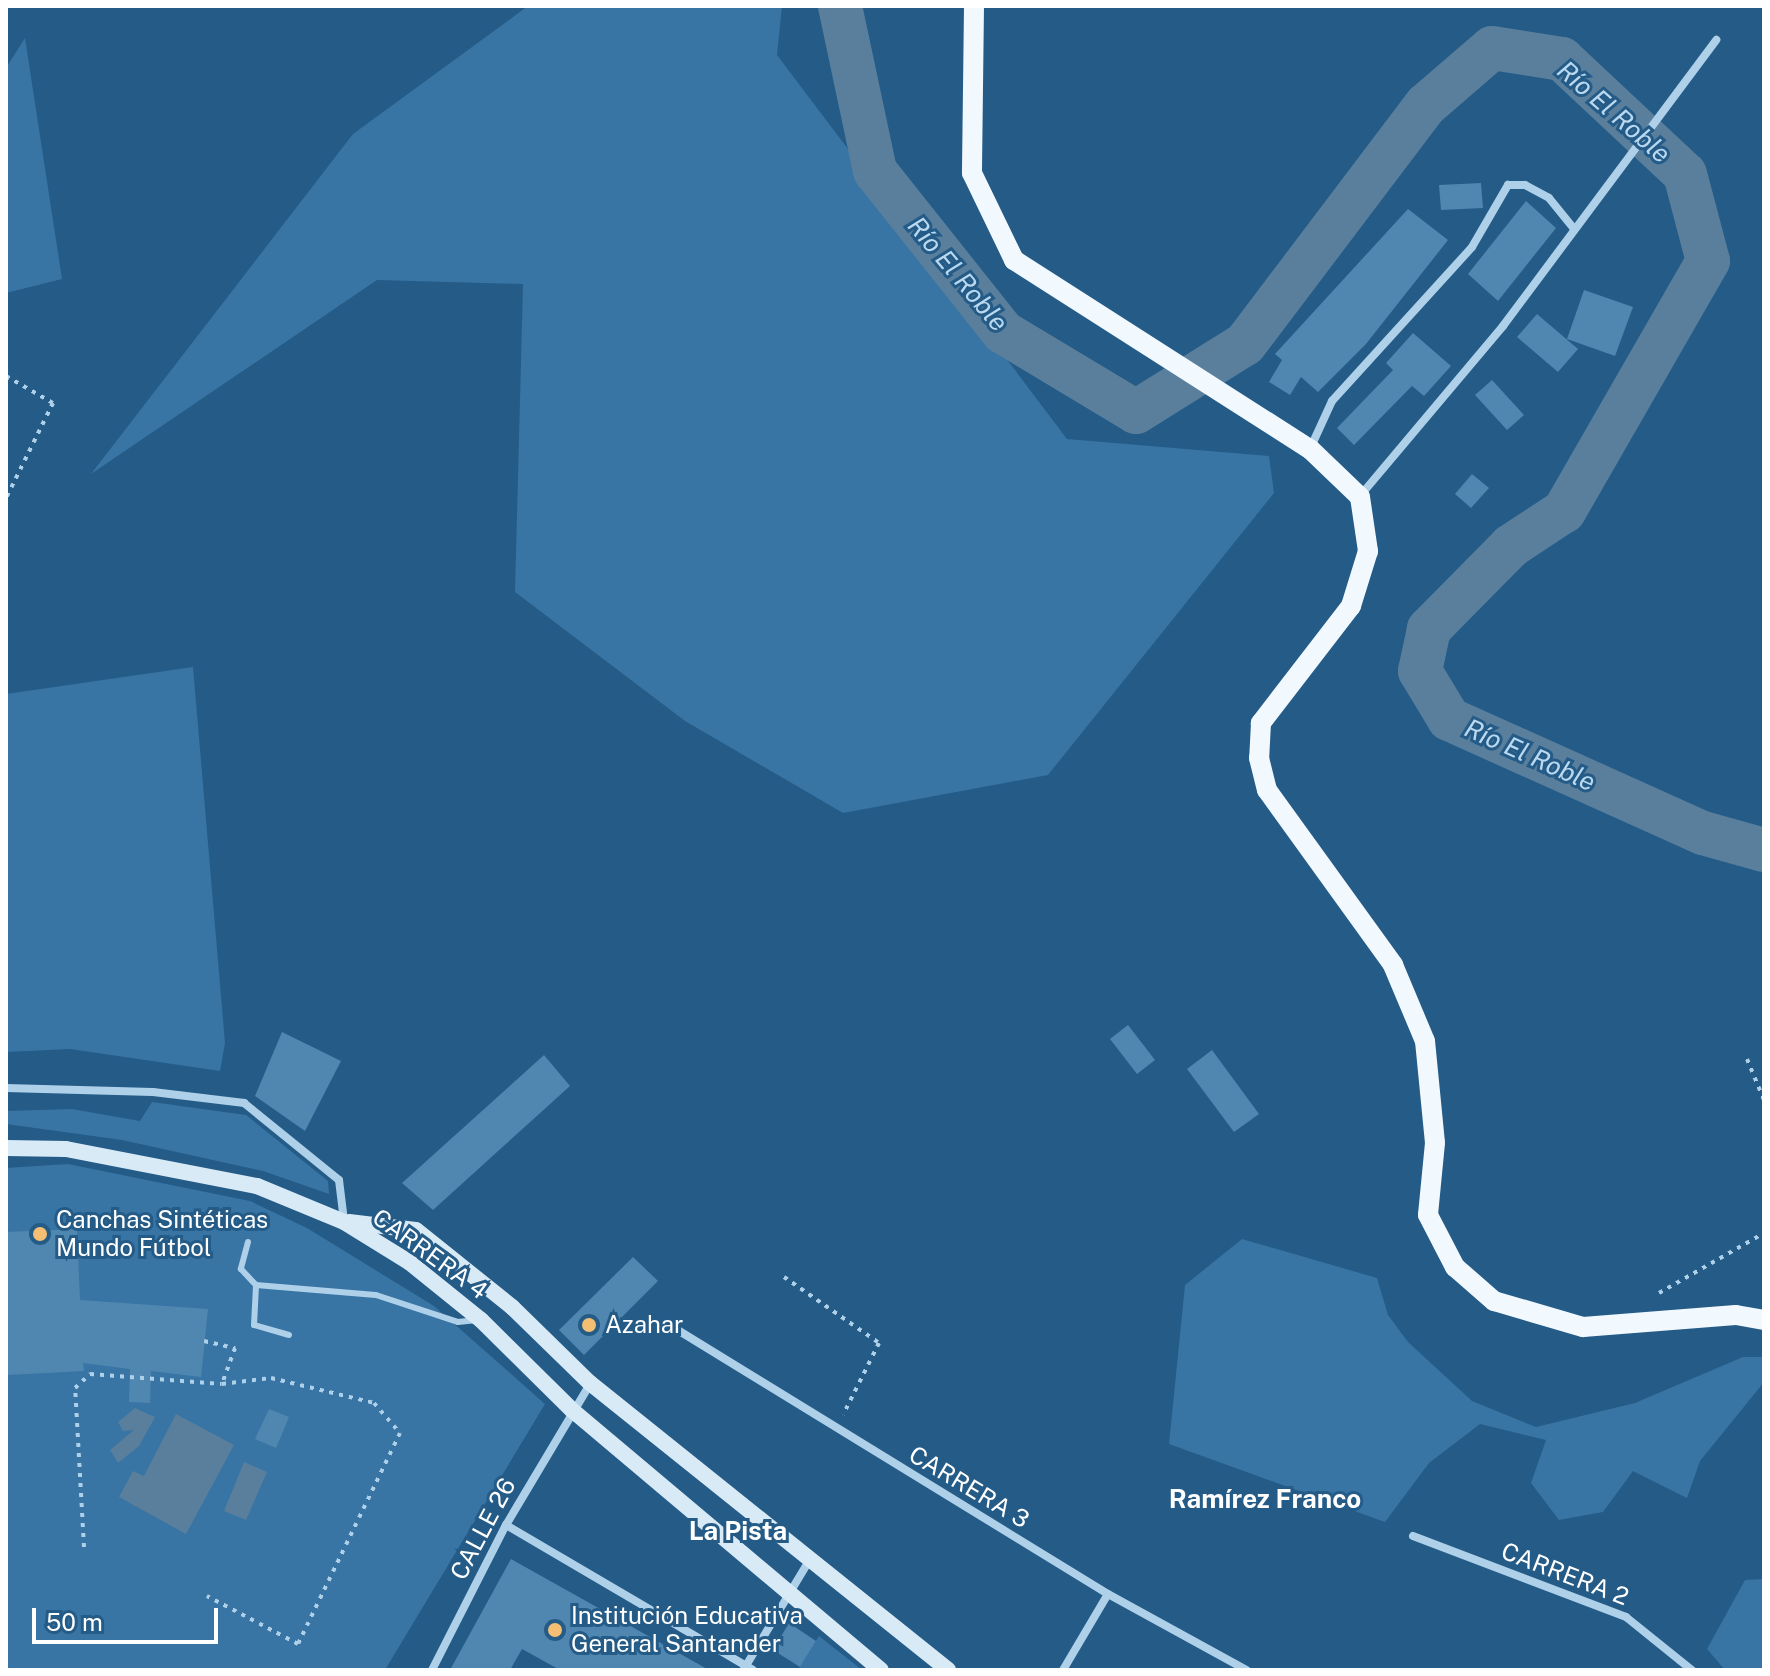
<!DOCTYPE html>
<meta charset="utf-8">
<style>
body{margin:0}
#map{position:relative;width:1770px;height:1676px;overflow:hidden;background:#245b87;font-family:"Public Sans",sans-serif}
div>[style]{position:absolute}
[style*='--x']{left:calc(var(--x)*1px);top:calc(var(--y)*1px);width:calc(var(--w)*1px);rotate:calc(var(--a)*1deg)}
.green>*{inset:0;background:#3875a4}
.water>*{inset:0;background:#597f9d}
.river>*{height:44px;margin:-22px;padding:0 22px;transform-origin:22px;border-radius:22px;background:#597f9d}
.building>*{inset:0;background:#5087b1}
.path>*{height:4px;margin-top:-2px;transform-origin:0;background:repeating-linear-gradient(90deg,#aed0e9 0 4px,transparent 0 10px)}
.service>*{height:6px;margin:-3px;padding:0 3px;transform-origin:3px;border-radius:3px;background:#aed0e9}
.minor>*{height:8px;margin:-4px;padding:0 4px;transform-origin:4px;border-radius:4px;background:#aed0e9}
.secondary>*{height:16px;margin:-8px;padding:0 8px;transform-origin:8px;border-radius:8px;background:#d9eaf7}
.primary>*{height:20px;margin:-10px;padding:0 10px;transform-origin:10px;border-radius:10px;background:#f1f8fe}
.dots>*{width:22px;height:22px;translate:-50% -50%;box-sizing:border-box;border:4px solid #245b87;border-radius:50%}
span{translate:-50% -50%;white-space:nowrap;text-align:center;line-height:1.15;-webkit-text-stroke:6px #245b87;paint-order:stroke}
.poi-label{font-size:24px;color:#fff}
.left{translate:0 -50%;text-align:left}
.street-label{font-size:24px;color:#fff}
.water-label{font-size:26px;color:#bad9f0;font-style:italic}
.neighbourhood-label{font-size:26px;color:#fff;font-weight:700}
.frame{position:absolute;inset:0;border:8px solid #fff;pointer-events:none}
.scale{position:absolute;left:32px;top:1608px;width:186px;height:36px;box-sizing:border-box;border:4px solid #fff;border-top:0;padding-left:10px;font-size:24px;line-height:28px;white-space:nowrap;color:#fff;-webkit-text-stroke:6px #245b87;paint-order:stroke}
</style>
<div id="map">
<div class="green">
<div style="clip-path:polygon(528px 6px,782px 6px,777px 55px,1067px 439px,1269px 456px,1274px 493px,1048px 775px,843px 813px,685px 721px,515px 592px,523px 284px,377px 280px,91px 474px,353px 134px)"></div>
<div style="clip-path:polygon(25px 38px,62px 279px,6px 293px,6px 68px)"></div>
<div style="clip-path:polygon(193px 667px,225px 1043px,220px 1071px,70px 1049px,6px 1052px,6px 694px)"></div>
<div style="clip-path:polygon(152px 1102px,246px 1115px,328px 1181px,329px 1194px,263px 1171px,122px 1140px,6px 1124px,6px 1111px,72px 1109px,140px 1121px)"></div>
<div style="clip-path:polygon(68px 1164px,250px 1201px,307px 1228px,434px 1306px,545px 1404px,385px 1670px,6px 1670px,6px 1168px)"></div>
<div style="clip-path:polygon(1242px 1239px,1377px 1278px,1388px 1315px,1408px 1342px,1472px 1401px,1536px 1427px,1635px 1403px,1743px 1357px,1764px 1357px,1764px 1382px,1700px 1461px,1687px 1498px,1633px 1471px,1603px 1512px,1559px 1520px,1531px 1483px,1546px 1440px,1480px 1424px,1429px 1463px,1385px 1522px,1169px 1444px,1185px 1285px)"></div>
<div style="clip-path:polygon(1764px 1579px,1764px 1670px,1725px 1670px,1707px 1649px,1745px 1580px)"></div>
<div style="clip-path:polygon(819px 1636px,862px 1670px,798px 1670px)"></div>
</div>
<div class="water">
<div style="clip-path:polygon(135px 1408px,155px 1417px,139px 1446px,118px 1463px,110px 1450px,134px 1430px,123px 1431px,118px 1422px)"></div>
<div style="clip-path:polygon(176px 1414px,234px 1445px,186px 1534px,119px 1497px,133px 1471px,144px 1476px)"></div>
<div style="clip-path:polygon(244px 1462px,267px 1472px,246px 1520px,224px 1511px)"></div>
</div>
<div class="river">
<div style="--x:840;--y:6;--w:169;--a:78"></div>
<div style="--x:875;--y:171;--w:206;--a:51.5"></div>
<div style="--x:1003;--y:332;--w:155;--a:31"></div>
<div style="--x:1136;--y:412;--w:128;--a:-32"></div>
<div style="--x:1245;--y:344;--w:300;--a:-52.9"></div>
<div style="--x:1426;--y:105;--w:87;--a:-40.8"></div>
<div style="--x:1492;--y:48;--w:71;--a:8.9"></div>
<div style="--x:1562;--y:59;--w:168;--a:43.1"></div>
<div style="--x:1685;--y:174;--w:90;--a:75.2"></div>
<div style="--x:1708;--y:261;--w:289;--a:119.9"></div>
<div style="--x:1564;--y:511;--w:64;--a:146.6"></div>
<div style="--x:1511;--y:546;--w:117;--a:134.7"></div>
<div style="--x:1429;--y:629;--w:43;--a:102.1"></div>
<div style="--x:1420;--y:671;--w:56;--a:58.9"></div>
<div style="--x:1449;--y:719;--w:278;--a:24.2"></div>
<div style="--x:1703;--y:833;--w:63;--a:15.6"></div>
</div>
<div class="building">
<div style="clip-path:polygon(1481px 183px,1483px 208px,1441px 210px,1439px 185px)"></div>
<div style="clip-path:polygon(1526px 201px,1556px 228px,1498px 301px,1468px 274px)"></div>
<div style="clip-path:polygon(1408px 209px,1448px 240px,1366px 344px,1318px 392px,1301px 377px,1290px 395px,1269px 382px,1282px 360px,1275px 354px)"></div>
<div style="clip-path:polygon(1584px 290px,1633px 307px,1615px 356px,1567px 339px)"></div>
<div style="clip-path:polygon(1537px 314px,1578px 349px,1558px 372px,1517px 337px)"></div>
<div style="clip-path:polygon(1413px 333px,1451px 366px,1424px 396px,1412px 386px,1354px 445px,1337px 428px,1393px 370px,1386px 363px)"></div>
<div style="clip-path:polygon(1492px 380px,1524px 415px,1507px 430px,1475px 395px)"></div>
<div style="clip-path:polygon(1472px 474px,1489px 488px,1471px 508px,1455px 494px)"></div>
<div style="clip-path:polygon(1128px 1025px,1155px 1060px,1137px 1074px,1110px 1039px)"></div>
<div style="clip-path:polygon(282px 1032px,341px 1061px,305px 1131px,255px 1096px)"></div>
<div style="clip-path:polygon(1212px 1050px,1259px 1114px,1234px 1132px,1187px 1069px)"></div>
<div style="clip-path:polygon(544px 1055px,570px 1086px,433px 1210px,402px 1183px)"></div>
<div style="clip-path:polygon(77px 1229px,80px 1300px,208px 1309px,201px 1377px,151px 1371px,150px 1403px,129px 1402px,130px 1369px,83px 1363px,84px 1371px,6px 1375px,6px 1232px)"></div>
<div style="clip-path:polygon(633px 1257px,658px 1281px,584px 1355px,559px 1330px)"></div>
<div style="clip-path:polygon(269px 1409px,289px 1417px,276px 1448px,255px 1439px)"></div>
<div style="clip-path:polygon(511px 1559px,709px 1670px,560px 1670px,522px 1649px,510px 1670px,450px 1670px)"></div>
<div style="clip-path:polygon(789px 1623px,816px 1641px,800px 1667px,773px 1650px)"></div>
</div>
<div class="path">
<div style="--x:6;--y:376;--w:54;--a:29.9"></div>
<div style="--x:53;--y:403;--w:106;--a:116.3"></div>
<div style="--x:1747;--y:1059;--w:44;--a:67.5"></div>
<div style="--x:784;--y:1277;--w:116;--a:34.8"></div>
<div style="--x:879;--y:1343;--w:80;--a:116.6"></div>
<div style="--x:1659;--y:1293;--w:121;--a:-29.7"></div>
<div style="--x:204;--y:1341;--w:32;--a:13"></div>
<div style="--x:235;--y:1348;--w:38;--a:110"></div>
<div style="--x:222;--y:1384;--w:49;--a:-7"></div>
<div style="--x:271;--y:1378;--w:106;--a:13.6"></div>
<div style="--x:374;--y:1403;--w:40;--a:49"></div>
<div style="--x:400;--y:1433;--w:234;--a:115.8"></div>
<div style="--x:298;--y:1644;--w:103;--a:-152.2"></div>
<div style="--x:84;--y:1547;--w:159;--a:-93.2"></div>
<div style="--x:75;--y:1388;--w:21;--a:-43"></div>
<div style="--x:90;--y:1374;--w:132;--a:4.3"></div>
</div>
<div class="service">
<div style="--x:248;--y:1242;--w:28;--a:105"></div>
<div style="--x:241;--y:1269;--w:22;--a:47"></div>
<div style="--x:289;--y:1335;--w:36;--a:-164"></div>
<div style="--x:254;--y:1325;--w:40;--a:-87.1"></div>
<div style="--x:256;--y:1285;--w:120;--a:4.8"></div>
<div style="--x:376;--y:1295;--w:86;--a:18.2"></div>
<div style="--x:458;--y:1322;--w:19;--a:-6"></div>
</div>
<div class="minor">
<div style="--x:1310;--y:449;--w:53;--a:-65.4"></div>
<div style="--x:1332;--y:401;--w:208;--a:-47.7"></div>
<div style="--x:1472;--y:247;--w:72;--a:-59.9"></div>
<div style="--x:1508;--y:185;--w:17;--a:0"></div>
<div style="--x:1525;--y:185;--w:27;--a:28"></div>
<div style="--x:1549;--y:198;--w:40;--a:51"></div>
<div style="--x:1360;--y:496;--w:222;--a:-49.9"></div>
<div style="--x:1503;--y:326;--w:357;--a:-53.3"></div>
<div style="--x:6;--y:1088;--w:147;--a:1.6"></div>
<div style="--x:153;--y:1092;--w:92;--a:6.9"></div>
<div style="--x:244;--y:1103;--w:122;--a:39"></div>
<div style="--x:339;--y:1180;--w:41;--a:83"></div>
<div style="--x:676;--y:1329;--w:507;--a:31.53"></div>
<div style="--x:1108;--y:1594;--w:158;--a:28.8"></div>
<div style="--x:506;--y:1525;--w:286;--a:30.4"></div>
<div style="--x:1413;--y:1536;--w:228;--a:20.8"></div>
<div style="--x:1626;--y:1617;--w:85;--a:38.8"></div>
<div style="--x:744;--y:1669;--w:126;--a:-59"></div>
<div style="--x:432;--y:1670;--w:163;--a:-63"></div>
<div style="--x:506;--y:1525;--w:164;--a:-59.2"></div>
<div style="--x:1063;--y:1670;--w:88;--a:-59.4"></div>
</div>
<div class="secondary">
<div style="--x:6;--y:1148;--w:60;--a:1"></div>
<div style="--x:66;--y:1149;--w:195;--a:11"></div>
<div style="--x:257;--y:1186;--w:94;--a:22.5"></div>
<div style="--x:344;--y:1222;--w:76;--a:31.6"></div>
<div style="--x:409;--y:1262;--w:92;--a:38.9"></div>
<div style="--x:481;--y:1320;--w:128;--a:44.7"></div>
<div style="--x:572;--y:1410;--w:404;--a:40.1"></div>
<div style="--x:349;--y:1222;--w:67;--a:6.8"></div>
<div style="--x:416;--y:1230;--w:123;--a:38.7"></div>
<div style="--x:512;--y:1307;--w:109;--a:44.3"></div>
<div style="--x:590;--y:1383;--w:459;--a:38.7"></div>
</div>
<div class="primary">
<div style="--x:974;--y:6;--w:167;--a:90.7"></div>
<div style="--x:972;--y:173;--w:97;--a:64.2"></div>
<div style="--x:1014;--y:260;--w:351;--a:32.6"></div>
<div style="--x:1310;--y:449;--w:69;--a:43.8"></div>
<div style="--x:1360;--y:497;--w:55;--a:81.6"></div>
<div style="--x:1368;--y:551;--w:58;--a:107.2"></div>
<div style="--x:1351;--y:606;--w:148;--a:127.6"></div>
<div style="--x:1261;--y:723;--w:35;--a:93"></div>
<div style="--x:1259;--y:758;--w:33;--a:76"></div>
<div style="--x:1267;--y:790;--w:216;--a:54.2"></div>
<div style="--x:1393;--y:965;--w:82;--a:67.2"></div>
<div style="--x:1425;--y:1041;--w:102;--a:84.4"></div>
<div style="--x:1435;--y:1143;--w:72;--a:95.6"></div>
<div style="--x:1428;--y:1215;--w:59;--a:62.6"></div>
<div style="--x:1455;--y:1267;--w:52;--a:41.1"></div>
<div style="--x:1494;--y:1301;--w:93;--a:16.3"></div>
<div style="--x:1583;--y:1327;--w:153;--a:-4.5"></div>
<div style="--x:1736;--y:1315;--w:28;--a:10"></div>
</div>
<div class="dots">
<div style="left:40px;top:1234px;background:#f4bf72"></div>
<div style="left:589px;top:1325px;background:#f4bf72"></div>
<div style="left:555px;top:1630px;background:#f4bf72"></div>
</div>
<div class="poi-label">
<span class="left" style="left:56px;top:1234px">Canchas Sintéticas<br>Mundo Fútbol</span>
<span class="left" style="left:605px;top:1325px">Azahar</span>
<span class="left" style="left:571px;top:1630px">Institución Educativa<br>General Santander</span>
</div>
<div class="street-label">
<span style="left:430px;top:1254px;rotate:36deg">CARRERA 4</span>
<span style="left:969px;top:1487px;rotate:31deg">CARRERA 3</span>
<span style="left:483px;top:1529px;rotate:-62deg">CALLE 26</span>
<span style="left:1565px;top:1574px;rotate:21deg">CARRERA 2</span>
</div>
<div class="water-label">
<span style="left:1614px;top:112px;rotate:41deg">Río El Roble</span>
<span style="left:958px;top:274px;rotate:50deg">Río El Roble</span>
<span style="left:1530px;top:755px;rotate:24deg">Río El Roble</span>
</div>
<div class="neighbourhood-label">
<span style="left:1265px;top:1499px">Ramírez Franco</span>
<span style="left:738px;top:1531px">La Pista</span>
</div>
<div class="frame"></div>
<div class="scale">50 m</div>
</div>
